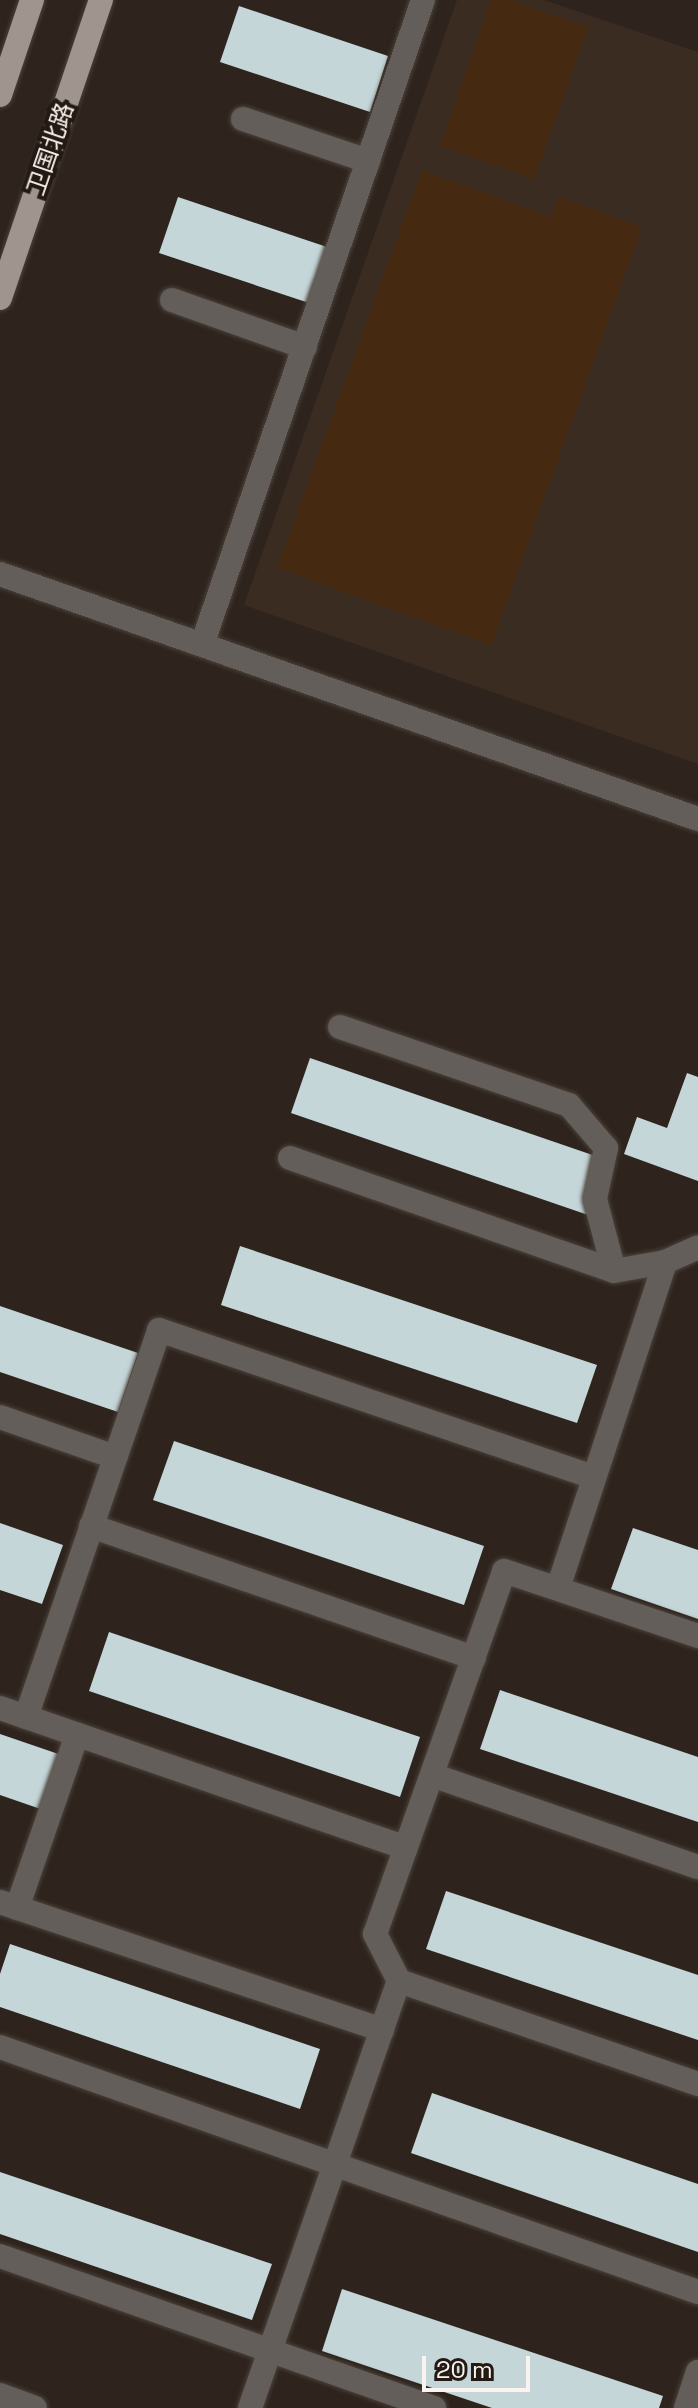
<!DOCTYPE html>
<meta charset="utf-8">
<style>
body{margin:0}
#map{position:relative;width:698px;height:2408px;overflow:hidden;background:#2e241d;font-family:"Space Grotesk","Noto Sans SC",sans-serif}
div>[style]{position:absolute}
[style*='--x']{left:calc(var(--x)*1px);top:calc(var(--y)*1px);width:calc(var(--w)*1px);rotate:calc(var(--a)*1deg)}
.built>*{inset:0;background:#3b2c21}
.green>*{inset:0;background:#462911}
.building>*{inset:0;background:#c4d6d8}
.roads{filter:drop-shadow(0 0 2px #4b413a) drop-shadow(0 0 2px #4b413a)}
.minor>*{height:24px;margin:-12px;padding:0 12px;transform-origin:12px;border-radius:12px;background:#635e5a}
.major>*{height:24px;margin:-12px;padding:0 12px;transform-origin:12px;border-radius:12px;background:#a0958e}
span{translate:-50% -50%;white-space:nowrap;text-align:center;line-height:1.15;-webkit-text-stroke:8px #241a14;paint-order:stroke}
.street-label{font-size:24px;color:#faf3ef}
.scale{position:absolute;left:422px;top:2356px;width:108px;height:36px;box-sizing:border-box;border:4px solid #faf3ef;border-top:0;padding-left:10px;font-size:24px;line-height:28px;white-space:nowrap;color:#faf3ef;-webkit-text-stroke:6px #241a14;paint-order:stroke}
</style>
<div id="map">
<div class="built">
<div style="clip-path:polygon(457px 0,544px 0,698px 52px,698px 764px,244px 605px)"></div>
</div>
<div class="green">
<div style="clip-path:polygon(491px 0,509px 0,588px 27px,534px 179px,440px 146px)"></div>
<div style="clip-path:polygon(422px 170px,551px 217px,559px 197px,642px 227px,491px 645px,277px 568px)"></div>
</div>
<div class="building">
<div style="clip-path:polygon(239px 6px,388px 56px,370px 112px,220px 62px)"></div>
<div style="clip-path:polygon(178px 197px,327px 247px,309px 303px,159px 253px)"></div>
<div style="clip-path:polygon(310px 1058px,610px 1161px,591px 1216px,291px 1113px)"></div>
<div style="clip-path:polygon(687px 1073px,698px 1077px,698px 1181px,624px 1154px,637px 1117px,667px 1128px)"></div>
<div style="clip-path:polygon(240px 1246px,597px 1365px,577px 1423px,221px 1305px)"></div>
<div style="clip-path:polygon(0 1306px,138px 1353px,118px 1412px,0 1372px)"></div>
<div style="clip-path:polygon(174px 1441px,484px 1546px,464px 1605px,153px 1500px)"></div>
<div style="clip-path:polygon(0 1523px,63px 1545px,42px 1604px,0 1590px)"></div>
<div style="clip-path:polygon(633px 1528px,698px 1550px,698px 1619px,611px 1589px)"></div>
<div style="clip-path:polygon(109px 1632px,420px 1737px,400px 1797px,89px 1691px)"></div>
<div style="clip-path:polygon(500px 1690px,698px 1757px,698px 1822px,480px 1749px)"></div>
<div style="clip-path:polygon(0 1734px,73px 1759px,55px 1814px,0 1795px)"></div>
<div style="clip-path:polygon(446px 1891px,698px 1975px,698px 2040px,426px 1949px)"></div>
<div style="clip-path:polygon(10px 1944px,320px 2049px,300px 2109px,0 2007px,0 1974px)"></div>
<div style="clip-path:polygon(432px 2093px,698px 2184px,698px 2252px,411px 2153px)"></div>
<div style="clip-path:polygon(0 2172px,272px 2264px,252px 2320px,0 2234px)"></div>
<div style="clip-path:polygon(342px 2289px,663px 2396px,659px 2408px,492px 2408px,322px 2351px)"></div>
</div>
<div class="roads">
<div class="minor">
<div style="--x:243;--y:119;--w:132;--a:18.6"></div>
<div style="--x:172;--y:300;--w:141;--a:19.5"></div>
<div style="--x:0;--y:574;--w:740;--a:19.34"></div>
<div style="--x:202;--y:645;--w:682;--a:-71.09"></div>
<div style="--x:340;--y:1027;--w:242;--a:18.8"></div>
<div style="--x:569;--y:1105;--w:57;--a:49.3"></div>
<div style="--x:606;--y:1148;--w:52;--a:102.2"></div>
<div style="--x:595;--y:1199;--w:74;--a:75.2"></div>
<div style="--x:290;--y:1158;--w:343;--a:19.2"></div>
<div style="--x:614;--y:1271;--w:52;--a:-10"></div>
<div style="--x:0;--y:1417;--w:122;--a:19.2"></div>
<div style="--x:91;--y:1526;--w:405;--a:19"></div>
<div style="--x:558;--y:1588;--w:343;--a:-71.8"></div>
<div style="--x:665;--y:1262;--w:36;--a:-24"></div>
<div style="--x:0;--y:1708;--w:429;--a:19"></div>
<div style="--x:26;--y:1717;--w:409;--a:-71"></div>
<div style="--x:159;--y:1330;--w:458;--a:18.7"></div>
<div style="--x:432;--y:1775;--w:281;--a:19.1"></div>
<div style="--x:0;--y:1902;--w:403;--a:18.5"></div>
<div style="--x:17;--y:1908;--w:183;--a:-70.9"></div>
<div style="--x:399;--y:1981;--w:316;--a:19"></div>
<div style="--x:0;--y:2047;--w:740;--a:19.34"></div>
<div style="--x:0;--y:2256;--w:460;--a:19.3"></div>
<div style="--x:0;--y:2395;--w:37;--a:20"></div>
<div style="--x:250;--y:2408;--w:452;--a:-70.8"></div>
<div style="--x:399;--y:1981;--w:53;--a:-117.1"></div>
<div style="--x:375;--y:1934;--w:385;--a:-70.4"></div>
<div style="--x:504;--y:1571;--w:205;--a:18.5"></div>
<div style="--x:686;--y:2408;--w:38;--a:-72"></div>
</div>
<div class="major">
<div style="--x:0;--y:95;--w:100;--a:-71.4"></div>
<div style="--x:0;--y:298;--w:315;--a:-71.3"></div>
</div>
</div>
<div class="street-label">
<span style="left:50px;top:149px;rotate:-71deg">卫国北路</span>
</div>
<div class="scale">20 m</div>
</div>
